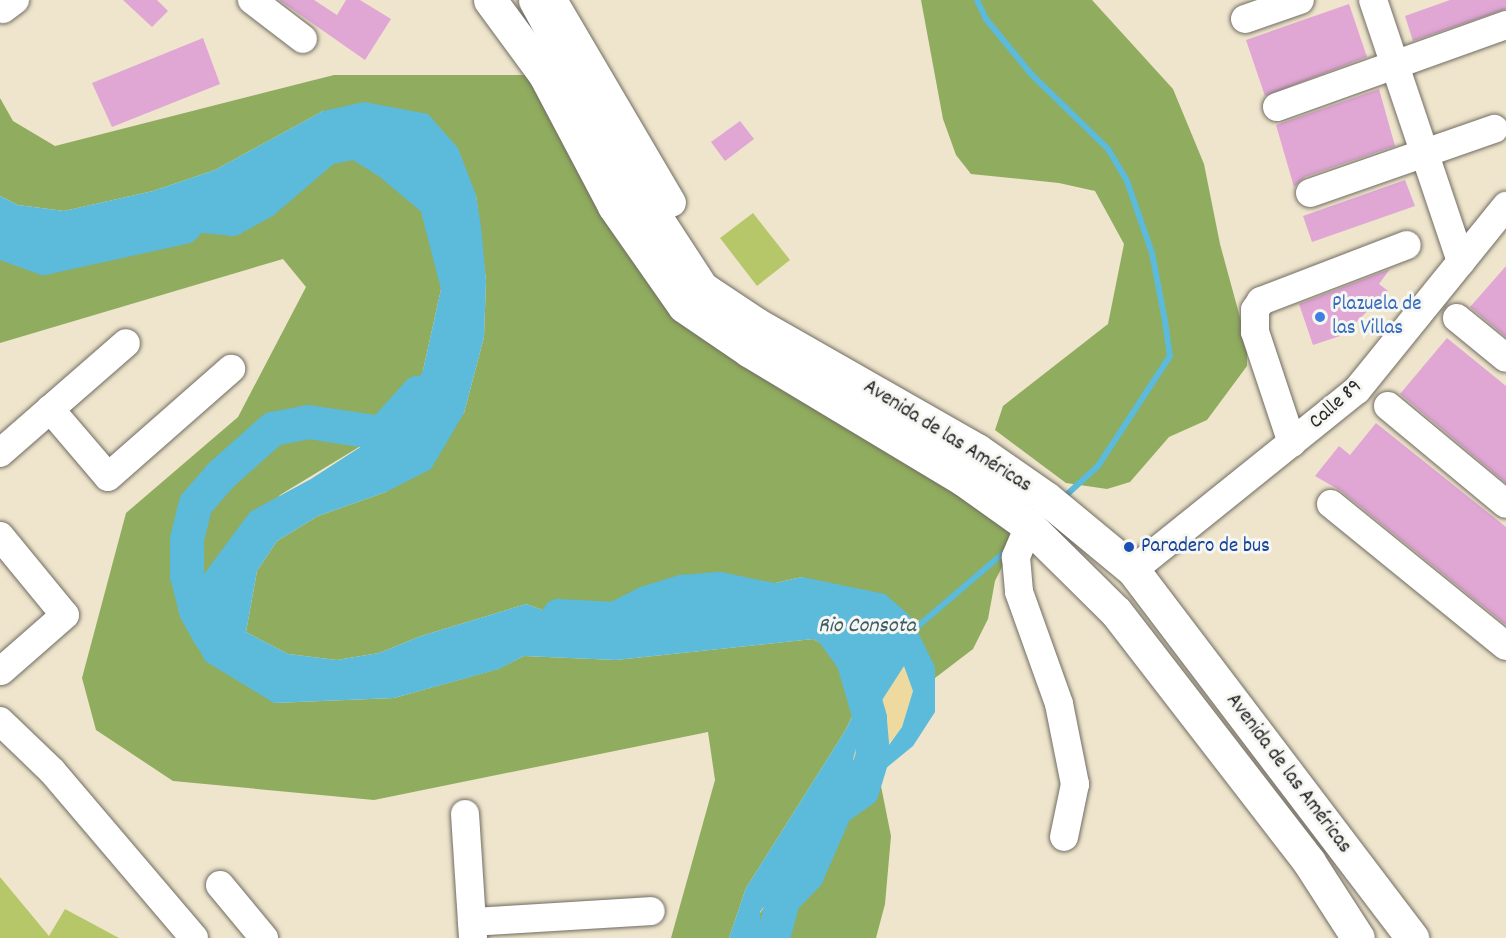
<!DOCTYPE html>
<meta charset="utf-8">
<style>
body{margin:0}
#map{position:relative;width:1506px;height:938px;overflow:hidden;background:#efe5cc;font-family:Dekko,sans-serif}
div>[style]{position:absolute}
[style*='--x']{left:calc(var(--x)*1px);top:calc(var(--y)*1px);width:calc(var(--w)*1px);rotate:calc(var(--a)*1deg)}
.green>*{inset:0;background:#b6c76a}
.forest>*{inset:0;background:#90ac5e}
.sand>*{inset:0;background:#eeda9e}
.water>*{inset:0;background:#5cbada}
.stream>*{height:6px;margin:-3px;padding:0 3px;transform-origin:3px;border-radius:3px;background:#5cbada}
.river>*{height:34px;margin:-17px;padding:0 17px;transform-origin:17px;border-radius:17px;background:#5cbada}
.building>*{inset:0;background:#e0a6d4}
.roads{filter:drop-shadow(0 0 2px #706c63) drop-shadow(0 0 2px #706c63)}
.minor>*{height:28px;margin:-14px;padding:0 14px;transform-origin:14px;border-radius:14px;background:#fff}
.major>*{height:33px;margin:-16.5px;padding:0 16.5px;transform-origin:16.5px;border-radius:16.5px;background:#fff}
.dots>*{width:16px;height:16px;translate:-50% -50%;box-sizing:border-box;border:3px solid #f6f6f2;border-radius:50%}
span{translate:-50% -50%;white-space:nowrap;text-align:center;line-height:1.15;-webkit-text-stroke:6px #f6f6f2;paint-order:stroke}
.shop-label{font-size:21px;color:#366cbe}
.left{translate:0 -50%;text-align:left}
.street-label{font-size:21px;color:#2b2b2b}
.transit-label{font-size:21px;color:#164399}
.water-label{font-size:22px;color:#3c5d68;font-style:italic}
</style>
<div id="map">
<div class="green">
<div style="clip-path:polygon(753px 213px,790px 260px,757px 286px,720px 238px)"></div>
<div style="clip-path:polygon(0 877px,49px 936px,65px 909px,119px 938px,0 938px)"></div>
</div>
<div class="forest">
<div style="clip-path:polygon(921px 0,1092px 0,1173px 89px,1204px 164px,1220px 244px,1247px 343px,1247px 366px,1207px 420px,1169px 437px,1130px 482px,1107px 489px,1066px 483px,995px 430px,1003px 406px,1108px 324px,1124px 244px,1095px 191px,1059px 183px,971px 174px,956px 155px,943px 119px)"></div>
<div style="clip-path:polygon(334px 75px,545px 75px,614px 206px,1024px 523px,995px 581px,988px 619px,973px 649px,935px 678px,935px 667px,802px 577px,615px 619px,559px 616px,526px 604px,421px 636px,379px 653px,337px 660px,288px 654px,246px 632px,257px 571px,277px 541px,318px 516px,386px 492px,464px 413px,484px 337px,486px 281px,476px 195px,323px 111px,215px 170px,153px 191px,64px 211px,18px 205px,0 196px,0 98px,13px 121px,55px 146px)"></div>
<div style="clip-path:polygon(356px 142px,420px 169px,436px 202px,449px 253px,418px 393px,382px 433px,280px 495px,178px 610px,274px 703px,394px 698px,498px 669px,524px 656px,616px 660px,813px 639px,853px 660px,864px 692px,845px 731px,746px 888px,729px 938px,671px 938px,715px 780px,708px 732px,374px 800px,173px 781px,96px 730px,82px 678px,126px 513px,238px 417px,306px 287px,283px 259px,0 343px,0 242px,45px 258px,149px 233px,236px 200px,326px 148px)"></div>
<div style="clip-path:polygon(879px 776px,891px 836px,885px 904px,876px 938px,760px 938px,760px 913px,836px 809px)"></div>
</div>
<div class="sand">
<div style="clip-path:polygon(904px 665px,913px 691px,902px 727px,889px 744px,853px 760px,859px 736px)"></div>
</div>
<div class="water">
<div style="clip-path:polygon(evenodd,364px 102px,428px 114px,458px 148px,476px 195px,481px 226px,486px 281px,484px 337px,464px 413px,431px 469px,386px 492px,318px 516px,277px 541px,257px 571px,246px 632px,288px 654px,337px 660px,379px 653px,421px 636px,526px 604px,559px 616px,615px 619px,802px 577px,885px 594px,910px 616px,935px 667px,935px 712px,913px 746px,836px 809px,760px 912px,760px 938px,729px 938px,746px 888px,845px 731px,864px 693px,853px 660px,813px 639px,616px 660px,524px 656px,499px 669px,394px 698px,274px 703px,205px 661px,178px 609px,250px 512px,311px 479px,382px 433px,418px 393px,449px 253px,436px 202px,420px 169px,356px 142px,326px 148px,236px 200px,149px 233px,45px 258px,0 242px,0 196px,18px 205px,64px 211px,153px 191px,215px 170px,323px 111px,364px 102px,904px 666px,913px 691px,902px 727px,889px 745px,853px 760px,859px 736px,904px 666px)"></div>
</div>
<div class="stream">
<div style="--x:977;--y:0;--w:21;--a:65"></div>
<div style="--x:986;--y:19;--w:72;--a:50.6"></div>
<div style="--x:1032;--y:75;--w:106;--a:44.2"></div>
<div style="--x:1108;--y:149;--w:37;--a:59"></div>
<div style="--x:1127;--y:181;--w:76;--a:70.9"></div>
<div style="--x:1152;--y:253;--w:69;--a:79.2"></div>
<div style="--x:1165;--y:321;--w:35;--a:82"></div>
<div style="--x:1170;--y:356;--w:131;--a:123.2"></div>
<div style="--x:1098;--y:466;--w:47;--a:137.6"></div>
<div style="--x:910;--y:633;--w:128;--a:-40.6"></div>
</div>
<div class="river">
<div style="--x:0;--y:242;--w:47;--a:20"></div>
<div style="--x:44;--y:258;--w:143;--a:-12.5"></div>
<div style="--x:184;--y:227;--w:16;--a:-47"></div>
<div style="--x:195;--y:215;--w:37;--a:6"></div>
<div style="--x:232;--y:219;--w:37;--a:-29"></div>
<div style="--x:264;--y:201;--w:82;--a:-40.5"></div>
<div style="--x:326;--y:148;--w:31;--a:-11"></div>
<div style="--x:356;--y:142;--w:36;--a:32"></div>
<div style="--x:387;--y:161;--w:64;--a:39.9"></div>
<div style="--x:436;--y:202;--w:100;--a:75.5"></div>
<div style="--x:520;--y:633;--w:34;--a:-12"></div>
<div style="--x:553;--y:626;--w:12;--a:-59"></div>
<div style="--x:559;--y:616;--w:56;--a:3.1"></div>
<div style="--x:615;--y:619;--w:35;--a:-27"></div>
<div style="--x:646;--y:603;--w:39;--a:-17"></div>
<div style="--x:683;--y:592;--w:36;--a:-5"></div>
<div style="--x:719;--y:589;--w:64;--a:11.7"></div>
<div style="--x:210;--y:636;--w:29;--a:-119"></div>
<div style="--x:196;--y:611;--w:36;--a:-104"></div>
<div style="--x:187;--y:576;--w:37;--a:-90"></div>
<div style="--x:187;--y:539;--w:36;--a:-76"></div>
<div style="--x:196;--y:504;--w:37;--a:-49"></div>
<div style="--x:220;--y:476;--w:71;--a:-41.6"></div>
<div style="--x:273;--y:429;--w:36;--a:-11"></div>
<div style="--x:308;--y:422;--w:75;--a:8.5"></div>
<div style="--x:382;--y:433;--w:54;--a:-48"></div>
<div style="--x:418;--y:393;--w:11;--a:0"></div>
<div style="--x:429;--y:393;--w:33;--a:-57"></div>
<div style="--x:773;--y:938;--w:39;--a:-75"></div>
<div style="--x:783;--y:900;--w:35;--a:-46"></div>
<div style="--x:807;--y:875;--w:72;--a:-66.3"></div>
<div style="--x:836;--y:809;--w:32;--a:-35"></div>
<div style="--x:862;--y:791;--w:38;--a:-73"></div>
<div style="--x:873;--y:755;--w:37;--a:-95"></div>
<div style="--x:870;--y:718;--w:60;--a:-106.3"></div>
<div style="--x:853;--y:660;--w:44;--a:-125.8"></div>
</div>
<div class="building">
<div style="clip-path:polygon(123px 0,157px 0,168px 11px,152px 27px)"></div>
<div style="clip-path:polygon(279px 0,314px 0,337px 15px,346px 0,360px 0,391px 19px,365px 60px)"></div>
<div style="clip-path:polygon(1450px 0,1506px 0,1506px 9px,1413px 41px,1405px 16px)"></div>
<div style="clip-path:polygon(1349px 4px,1367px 57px,1265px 96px,1246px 40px)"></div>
<div style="clip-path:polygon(203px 38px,220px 84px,112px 127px,92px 83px)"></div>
<div style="clip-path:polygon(1379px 89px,1395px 146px,1305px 177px,1294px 187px,1276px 125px)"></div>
<div style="clip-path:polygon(740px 121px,754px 139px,725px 161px,711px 142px)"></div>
<div style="clip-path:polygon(1405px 180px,1415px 206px,1312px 242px,1303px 216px)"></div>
<div style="clip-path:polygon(1506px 266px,1506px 337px,1470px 307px)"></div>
<div style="clip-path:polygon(1390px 269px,1379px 284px,1388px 291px,1343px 335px,1313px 345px,1299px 304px)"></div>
<div style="clip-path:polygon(1447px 338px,1506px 386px,1506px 483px,1400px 394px)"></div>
<div style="clip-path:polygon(1376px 423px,1506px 527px,1506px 625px,1341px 491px,1315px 476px,1339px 446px,1350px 455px)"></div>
</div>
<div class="roads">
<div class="minor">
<div style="--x:252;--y:0;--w:64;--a:37.4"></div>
<div style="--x:553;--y:0;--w:235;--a:59.6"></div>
<div style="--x:1373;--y:0;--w:276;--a:71.4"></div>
<div style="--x:3;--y:9;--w:15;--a:-37"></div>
<div style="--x:1245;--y:19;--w:58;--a:-19.1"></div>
<div style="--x:1277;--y:107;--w:243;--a:-19.7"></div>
<div style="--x:1310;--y:193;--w:195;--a:-19.2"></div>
<div style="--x:1457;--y:318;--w:63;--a:39.2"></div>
<div style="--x:1388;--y:406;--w:153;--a:39.7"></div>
<div style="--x:50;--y:409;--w:89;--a:49.5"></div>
<div style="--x:108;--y:477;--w:164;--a:-41.3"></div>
<div style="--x:1292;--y:443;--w:117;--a:-108.4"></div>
<div style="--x:1255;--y:332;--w:22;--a:-90"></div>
<div style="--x:1255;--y:310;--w:11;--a:-56"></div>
<div style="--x:1261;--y:301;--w:156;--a:-21"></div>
<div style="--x:0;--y:453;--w:167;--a:-41.1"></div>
<div style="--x:1331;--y:504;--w:225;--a:39.1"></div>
<div style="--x:1029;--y:526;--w:34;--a:113"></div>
<div style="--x:1016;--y:557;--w:35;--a:85"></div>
<div style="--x:1019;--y:592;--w:119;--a:70.3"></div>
<div style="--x:1059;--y:704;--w:82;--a:78.7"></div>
<div style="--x:1075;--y:784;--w:54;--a:101.7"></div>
<div style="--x:0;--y:536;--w:102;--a:50.6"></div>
<div style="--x:65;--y:615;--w:85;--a:138.8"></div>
<div style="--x:1133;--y:570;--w:287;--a:-38.8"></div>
<div style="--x:1357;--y:390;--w:237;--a:-51"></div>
<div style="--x:0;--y:721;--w:72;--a:43.9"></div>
<div style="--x:52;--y:771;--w:219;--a:49.6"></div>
<div style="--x:465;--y:814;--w:124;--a:86.3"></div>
<div style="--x:220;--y:885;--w:69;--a:50.3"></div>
<div style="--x:472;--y:922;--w:179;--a:-3.5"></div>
</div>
<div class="major">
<div style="--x:490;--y:0;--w:93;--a:53.7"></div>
<div style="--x:545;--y:75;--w:148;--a:62.2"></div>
<div style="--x:614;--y:206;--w:122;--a:55"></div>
<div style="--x:684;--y:306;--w:80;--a:34.3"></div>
<div style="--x:750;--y:351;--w:249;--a:31"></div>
<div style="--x:963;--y:479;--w:81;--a:35.5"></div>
<div style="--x:1029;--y:526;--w:122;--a:44.7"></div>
<div style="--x:1116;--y:612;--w:316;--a:52.3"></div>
<div style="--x:1309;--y:862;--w:90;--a:57.2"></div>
<div style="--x:535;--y:0;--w:220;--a:61.5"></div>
<div style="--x:640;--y:193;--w:113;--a:56.9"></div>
<div style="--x:702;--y:288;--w:65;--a:33.7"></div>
<div style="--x:756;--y:324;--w:254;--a:29.7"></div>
<div style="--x:977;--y:450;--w:84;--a:34.8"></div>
<div style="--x:1046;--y:498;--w:113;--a:39.6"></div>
<div style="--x:1133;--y:570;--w:462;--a:52.8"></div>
</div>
</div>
<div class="dots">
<div style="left:1320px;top:317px;background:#3f7fe0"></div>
<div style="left:1129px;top:547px;background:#1a4fb4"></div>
</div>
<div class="shop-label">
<span class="left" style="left:1332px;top:317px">Plazuela de<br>las Villas</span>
</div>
<div class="street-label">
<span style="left:1336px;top:405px;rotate:-42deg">Calle 89</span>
<span style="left:947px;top:437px;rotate:32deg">Avenida de las Américas</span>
<span style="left:1288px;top:774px;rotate:53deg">Avenida de las Américas</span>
</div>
<div class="transit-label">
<span class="left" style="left:1141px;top:547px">Paradero de bus</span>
</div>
<div class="water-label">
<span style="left:867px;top:627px">Rio Consota</span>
</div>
</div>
